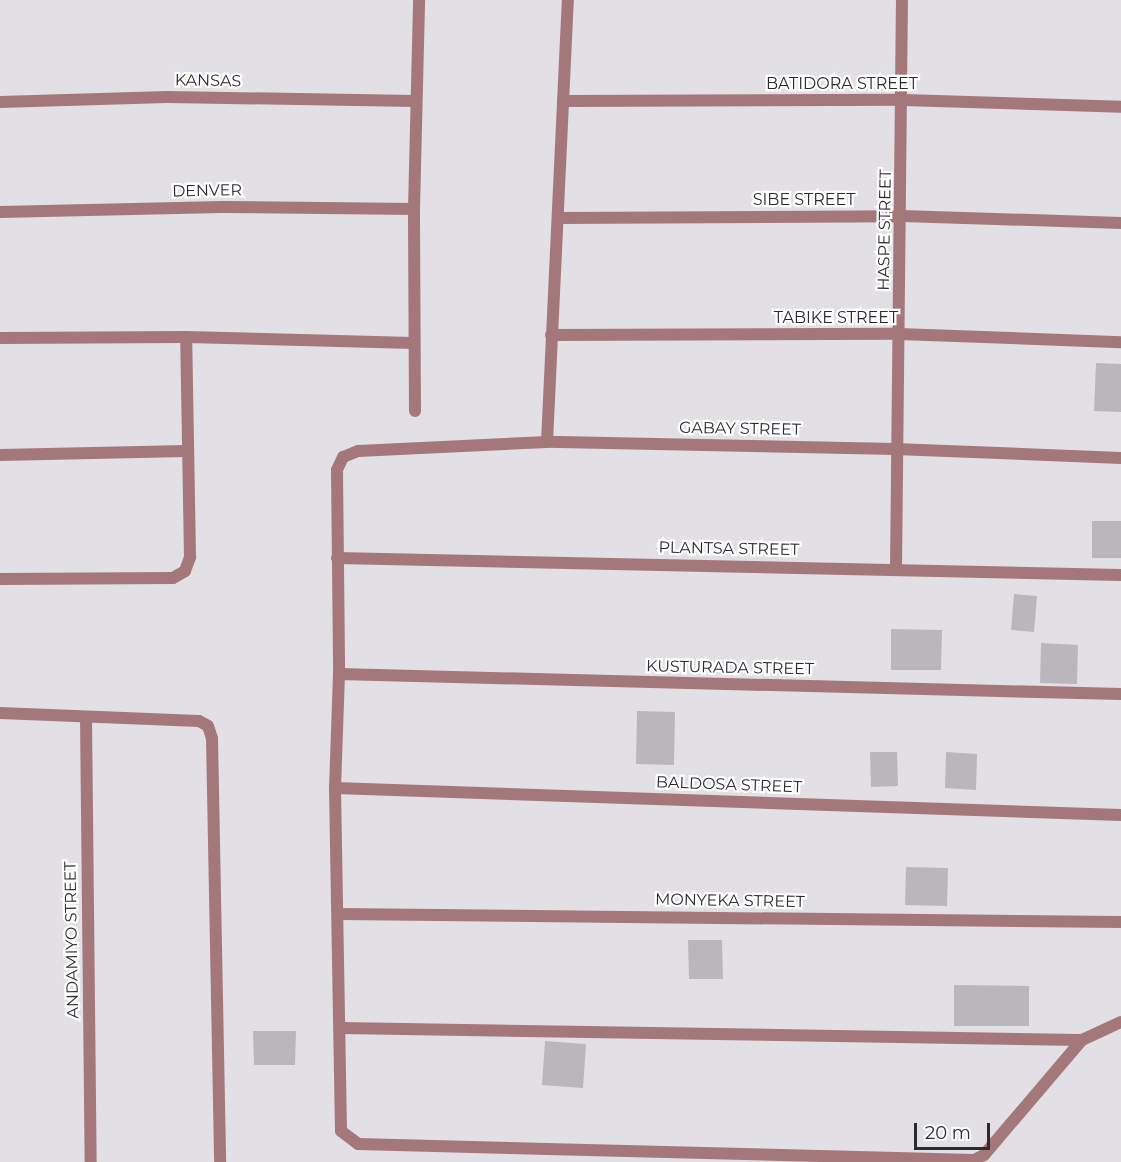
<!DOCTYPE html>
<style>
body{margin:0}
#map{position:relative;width:1121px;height:1162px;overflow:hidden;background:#e2e0e5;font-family:Montserrat,sans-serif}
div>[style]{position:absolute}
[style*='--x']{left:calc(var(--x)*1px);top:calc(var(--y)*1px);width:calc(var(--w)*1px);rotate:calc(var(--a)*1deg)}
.building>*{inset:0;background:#b9b7bb}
.street>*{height:12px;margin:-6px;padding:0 6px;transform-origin:6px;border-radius:6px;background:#a4787b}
span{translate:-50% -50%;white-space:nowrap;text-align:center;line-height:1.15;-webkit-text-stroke:4.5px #fff;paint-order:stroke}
.street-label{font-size:16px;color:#2b2a2c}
.scale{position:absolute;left:914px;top:1123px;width:76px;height:27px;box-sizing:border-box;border:3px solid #2b2a2c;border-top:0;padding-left:8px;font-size:18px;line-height:21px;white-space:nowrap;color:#2b2a2c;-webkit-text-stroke:4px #fff;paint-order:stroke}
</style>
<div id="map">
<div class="building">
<div style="clip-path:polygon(1096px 363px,1121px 364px,1121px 412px,1094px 411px)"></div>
<div style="clip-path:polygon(1092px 521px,1121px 521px,1121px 558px,1092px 558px)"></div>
<div style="clip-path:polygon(1014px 594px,1037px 596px,1034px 632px,1011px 630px)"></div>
<div style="clip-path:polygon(891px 629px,942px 630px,941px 670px,891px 670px)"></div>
<div style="clip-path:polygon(1041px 643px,1078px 645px,1077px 684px,1040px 683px)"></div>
<div style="clip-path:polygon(637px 711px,675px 712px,674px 765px,636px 764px)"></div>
<div style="clip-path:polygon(870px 752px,897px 752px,898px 786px,871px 787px)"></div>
<div style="clip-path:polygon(946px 752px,977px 754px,976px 790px,945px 788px)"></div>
<div style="clip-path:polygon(906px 867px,948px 868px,947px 906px,905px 905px)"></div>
<div style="clip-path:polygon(688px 940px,722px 940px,723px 979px,689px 979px)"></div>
<div style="clip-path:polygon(954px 985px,1029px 986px,1029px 1026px,954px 1026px)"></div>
<div style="clip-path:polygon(253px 1031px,296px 1031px,295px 1065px,254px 1065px)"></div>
<div style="clip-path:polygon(545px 1041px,586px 1044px,583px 1088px,542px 1085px)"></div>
</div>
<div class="street">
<div style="--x:563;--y:101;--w:340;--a:-0.2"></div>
<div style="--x:903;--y:100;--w:218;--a:1.8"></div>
<div style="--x:0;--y:102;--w:167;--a:-1.7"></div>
<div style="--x:167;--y:97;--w:248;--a:0.9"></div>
<div style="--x:0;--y:212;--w:222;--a:-1.3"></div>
<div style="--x:222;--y:207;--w:192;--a:0.6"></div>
<div style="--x:558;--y:218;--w:344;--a:-0.3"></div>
<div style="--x:902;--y:216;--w:219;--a:1.8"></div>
<div style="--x:551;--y:335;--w:348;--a:-0.2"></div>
<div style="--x:899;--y:334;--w:222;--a:2.1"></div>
<div style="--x:0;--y:338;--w:186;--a:-0.3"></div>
<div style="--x:186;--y:337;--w:227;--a:1.5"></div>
<div style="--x:415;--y:411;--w:202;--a:-90.3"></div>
<div style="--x:414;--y:209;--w:209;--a:-88.6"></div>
<div style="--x:547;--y:442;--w:442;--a:-87.3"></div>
<div style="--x:0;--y:455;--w:186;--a:-1.2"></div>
<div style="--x:1121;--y:458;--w:226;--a:-177.7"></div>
<div style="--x:895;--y:449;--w:348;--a:-178.8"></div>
<div style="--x:547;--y:442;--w:189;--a:177.3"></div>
<div style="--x:358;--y:451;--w:16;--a:158"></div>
<div style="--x:343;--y:457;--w:14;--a:115"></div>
<div style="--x:337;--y:470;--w:204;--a:89.4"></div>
<div style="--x:339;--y:674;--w:114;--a:92"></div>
<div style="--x:335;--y:788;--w:343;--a:89"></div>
<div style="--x:341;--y:1131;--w:21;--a:37"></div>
<div style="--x:358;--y:1144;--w:616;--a:1.49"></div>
<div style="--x:974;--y:1160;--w:11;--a:-27"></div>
<div style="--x:984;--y:1155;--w:151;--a:-49.6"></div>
<div style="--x:1082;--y:1040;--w:43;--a:-24.8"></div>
<div style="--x:337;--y:558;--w:784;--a:1.24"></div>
<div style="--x:896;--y:569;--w:569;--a:-89.4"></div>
<div style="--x:0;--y:579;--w:173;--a:-0.3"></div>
<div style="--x:173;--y:578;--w:14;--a:-30"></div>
<div style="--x:185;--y:571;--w:15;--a:-70"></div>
<div style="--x:190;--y:557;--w:220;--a:-91"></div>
<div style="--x:339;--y:674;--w:782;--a:1.47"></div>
<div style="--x:0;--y:713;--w:199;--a:2.3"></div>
<div style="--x:199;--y:721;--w:10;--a:29"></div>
<div style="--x:208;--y:726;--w:13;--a:72"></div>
<div style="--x:212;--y:738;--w:424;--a:88.9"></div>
<div style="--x:86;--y:717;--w:445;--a:89.4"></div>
<div style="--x:335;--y:788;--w:786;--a:1.97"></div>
<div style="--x:339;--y:914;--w:782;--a:0.59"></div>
<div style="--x:341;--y:1028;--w:741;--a:0.93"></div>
</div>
<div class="street-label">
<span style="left:208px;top:81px;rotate:1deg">KANSAS</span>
<span style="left:842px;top:84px">BATIDORA STREET</span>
<span style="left:207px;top:191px;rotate:-1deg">DENVER</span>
<span style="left:804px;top:200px">SIBE STREET</span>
<span style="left:885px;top:230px;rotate:-89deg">HASPE STREET</span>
<span style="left:836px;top:318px">TABIKE STREET</span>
<span style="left:740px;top:429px;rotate:1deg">GABAY STREET</span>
<span style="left:729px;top:549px;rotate:1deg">PLANTSA STREET</span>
<span style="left:730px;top:668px;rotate:1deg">KUSTURADA STREET</span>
<span style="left:729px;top:785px;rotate:2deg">BALDOSA STREET</span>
<span style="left:730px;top:901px;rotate:1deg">MONYEKA STREET</span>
<span style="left:72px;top:940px;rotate:-91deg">ANDAMIYO STREET</span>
</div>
<div class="scale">20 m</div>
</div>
